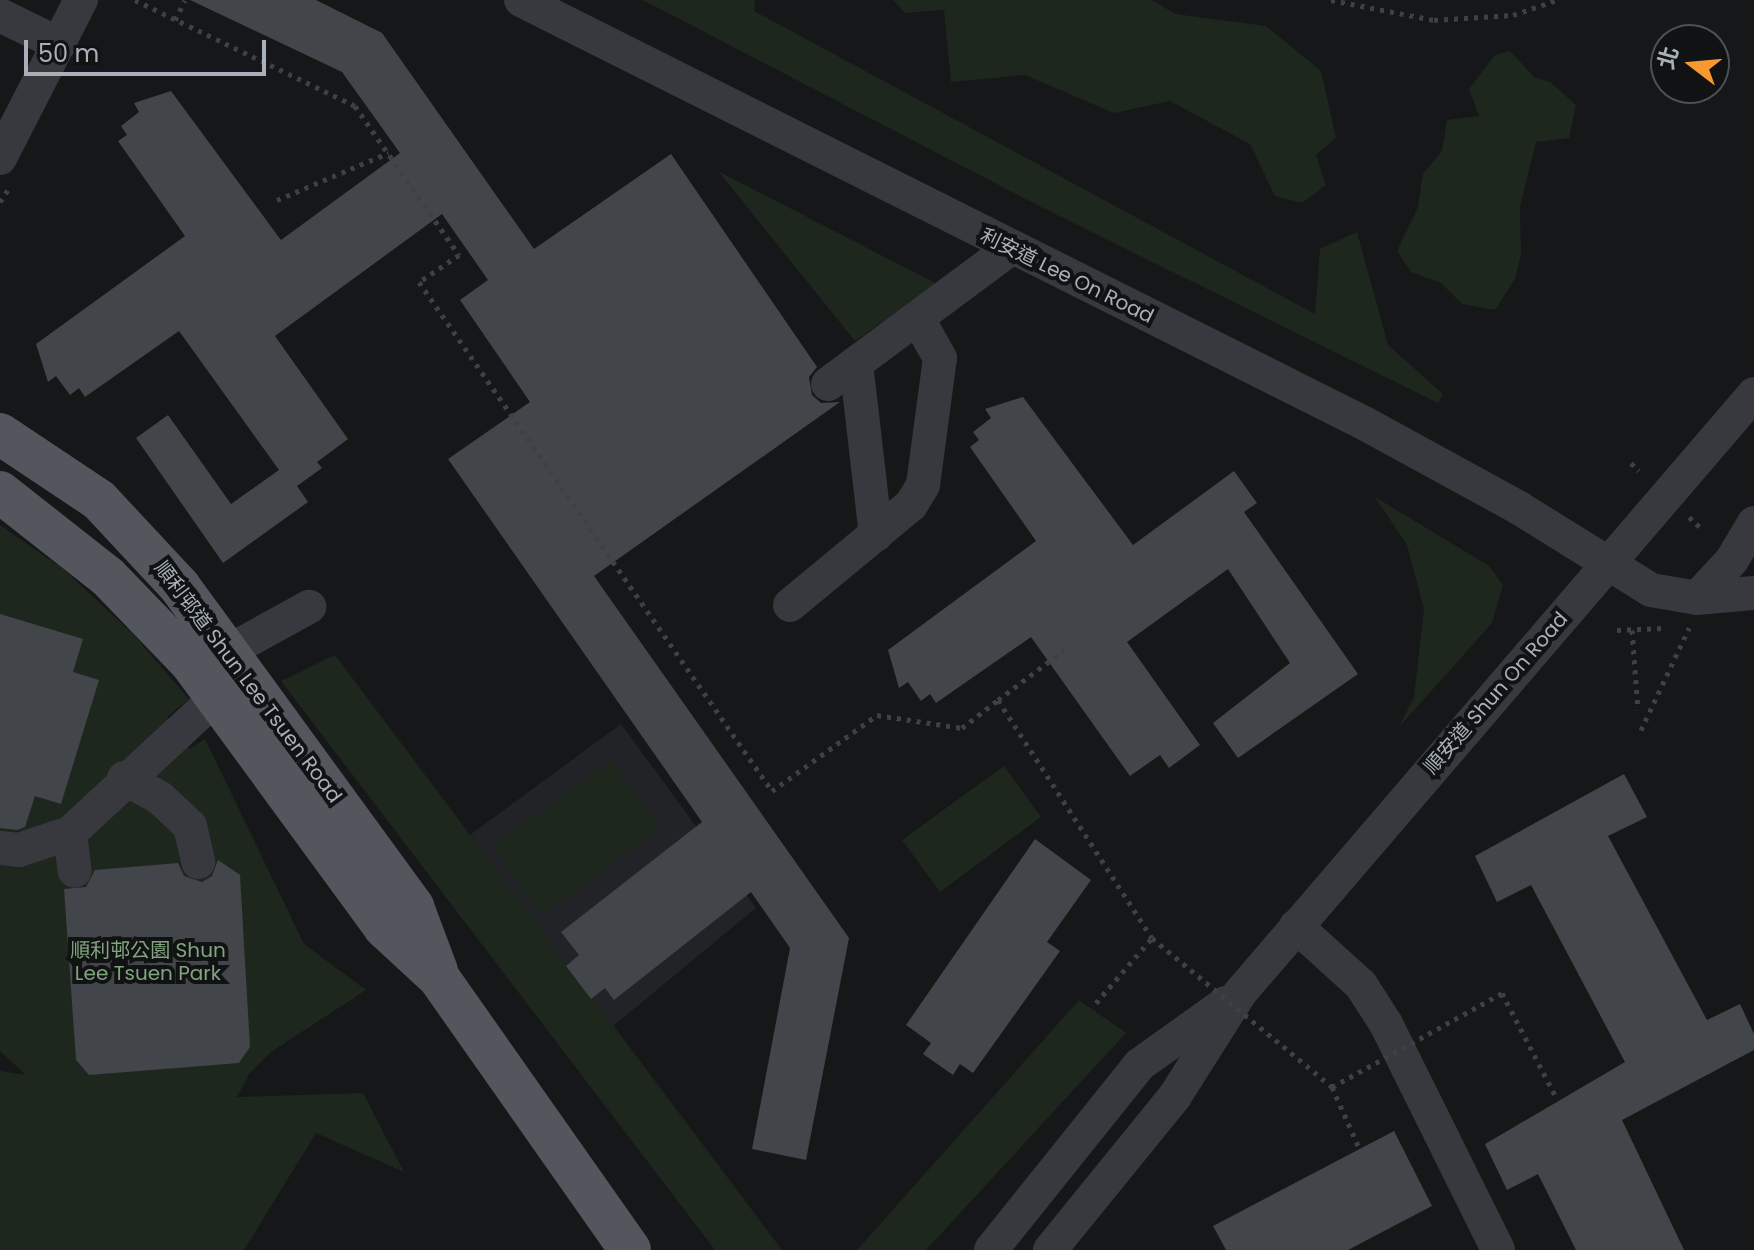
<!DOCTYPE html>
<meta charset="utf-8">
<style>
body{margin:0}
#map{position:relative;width:1754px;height:1250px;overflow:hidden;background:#161718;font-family:Poppins,"Noto Sans TC",sans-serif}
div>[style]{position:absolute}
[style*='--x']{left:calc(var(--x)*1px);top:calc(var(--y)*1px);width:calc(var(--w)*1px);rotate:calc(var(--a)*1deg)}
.built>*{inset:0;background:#222326}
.green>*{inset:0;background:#1e271e}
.building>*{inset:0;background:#424549}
.path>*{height:5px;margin-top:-2.5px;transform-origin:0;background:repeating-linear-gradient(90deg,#3d4045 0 4px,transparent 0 10px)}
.minor>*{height:34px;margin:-17px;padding:0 17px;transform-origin:17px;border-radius:17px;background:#37393e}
.major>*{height:42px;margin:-21px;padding:0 21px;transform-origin:21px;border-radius:21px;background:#53575d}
.path-bridge>*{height:5px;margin-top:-2.5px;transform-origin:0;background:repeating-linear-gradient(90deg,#3d4045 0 4px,transparent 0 10px)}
span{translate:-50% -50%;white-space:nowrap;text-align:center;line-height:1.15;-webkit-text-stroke:8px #111213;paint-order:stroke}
.street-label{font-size:20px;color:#a8b0b9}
.park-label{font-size:20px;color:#82a47f}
.north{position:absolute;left:1650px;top:24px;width:80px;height:80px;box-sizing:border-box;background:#111213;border:2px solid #4d5155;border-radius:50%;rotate:286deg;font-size:22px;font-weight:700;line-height:32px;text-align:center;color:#a8b0b9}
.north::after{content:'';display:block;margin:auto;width:28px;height:36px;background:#f79830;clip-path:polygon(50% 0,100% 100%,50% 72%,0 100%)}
.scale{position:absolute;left:24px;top:40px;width:242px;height:36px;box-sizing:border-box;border:4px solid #a8b0b9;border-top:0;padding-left:10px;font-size:24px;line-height:28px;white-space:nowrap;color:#a8b0b9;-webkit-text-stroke:6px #111213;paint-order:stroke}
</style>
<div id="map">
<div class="built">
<div style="clip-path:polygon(621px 724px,756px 908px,601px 1036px,459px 843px)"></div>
</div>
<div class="green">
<div style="clip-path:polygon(643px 0,755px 0,754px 11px,1315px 314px,1320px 249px,1357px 232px,1388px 345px,1443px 394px,1438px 403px,1039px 206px)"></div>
<div style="clip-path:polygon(893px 0,1152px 0,1175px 14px,1266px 26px,1321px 71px,1336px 138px,1316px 155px,1326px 185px,1302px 203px,1275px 196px,1250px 144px,1170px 101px,1114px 113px,1025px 75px,951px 82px,944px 10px,905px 13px)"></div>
<div style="clip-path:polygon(1510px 51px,1534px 77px,1550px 82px,1576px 105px,1569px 138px,1536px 142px,1520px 207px,1521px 255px,1515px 279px,1495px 310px,1462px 304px,1441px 283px,1411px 272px,1397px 251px,1418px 207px,1423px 174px,1442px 151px,1447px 120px,1479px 116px,1469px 89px,1495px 55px)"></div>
<div style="clip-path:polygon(718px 171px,937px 284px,855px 341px)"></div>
<div style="clip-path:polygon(1375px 497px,1489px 566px,1503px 585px,1492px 623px,1399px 727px,1414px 697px,1424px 609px,1407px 545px)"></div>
<div style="clip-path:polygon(0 525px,63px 569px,133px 634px,189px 699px,167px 717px,190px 749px,205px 739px,304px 944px,366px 990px,271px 1052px,249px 1074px,237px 1097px,363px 1093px,404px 1172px,316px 1133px,244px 1250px,0 1250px,0 1071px,26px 1075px,0 1051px)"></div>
<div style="clip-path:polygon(335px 655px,782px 1250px,715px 1250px,281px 681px)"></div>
<div style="clip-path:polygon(611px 760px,660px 828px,542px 916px,492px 847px)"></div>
<div style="clip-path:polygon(1004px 766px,1041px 817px,940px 892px,902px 840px)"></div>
<div style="clip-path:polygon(1079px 1000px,1126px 1033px,926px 1250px,857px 1250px)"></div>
</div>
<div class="building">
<div style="clip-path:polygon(190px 0,316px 0,382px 33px,534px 249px,671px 154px,817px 367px,809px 377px,812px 395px,821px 403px,840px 402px,594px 576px,849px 938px,806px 1160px,752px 1149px,790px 948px,751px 892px,614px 1000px,605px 988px,591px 999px,566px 966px,579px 955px,561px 932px,702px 822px,448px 459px,530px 402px,460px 300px,488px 280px,442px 214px,275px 336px,348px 439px,317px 462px,322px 468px,297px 486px,308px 502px,223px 563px,136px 438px,168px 415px,231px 504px,279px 470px,179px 331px,85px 397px,79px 388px,70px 395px,56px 376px,48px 382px,36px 344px,185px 236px,118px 141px,127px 135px,121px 126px,139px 112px,134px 103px,171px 91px,281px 240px,400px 153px,342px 72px)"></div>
<div style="clip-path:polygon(1023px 397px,1133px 545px,1234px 471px,1257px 503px,1244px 512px,1358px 674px,1238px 758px,1213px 723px,1290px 663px,1228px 569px,1127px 642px,1200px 745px,1169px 768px,1160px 755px,1130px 776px,1031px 637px,936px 703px,930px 694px,921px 701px,908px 682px,899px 688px,888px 650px,1036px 541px,970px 447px,979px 440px,973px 432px,991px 418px,985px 409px)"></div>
<div style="clip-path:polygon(0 614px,83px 639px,73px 672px,99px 680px,61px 804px,35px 796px,25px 827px,17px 830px,0 828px)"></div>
<div style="clip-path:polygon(1624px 774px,1647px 817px,1608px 836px,1707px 1020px,1740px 1004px,1754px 1034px,1754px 1050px,1622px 1120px,1684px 1250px,1576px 1250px,1538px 1174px,1507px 1190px,1485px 1144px,1625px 1062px,1531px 885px,1497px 902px,1475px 856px)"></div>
<div style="clip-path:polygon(1035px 839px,1091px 880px,1047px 942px,1060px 951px,973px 1073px,960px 1064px,953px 1075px,923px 1054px,931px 1043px,906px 1025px)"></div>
<div style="clip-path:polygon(218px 860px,240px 875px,250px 1047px,239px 1063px,89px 1075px,76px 1060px,64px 889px,86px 887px,95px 870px,178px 863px,184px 876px,202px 882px,212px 876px)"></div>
<div style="clip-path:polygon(1394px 1131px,1432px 1206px,1348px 1250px,1226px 1250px,1213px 1226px)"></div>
</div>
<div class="path">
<div style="--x:135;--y:0;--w:244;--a:25.7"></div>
<div style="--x:355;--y:106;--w:182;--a:55.1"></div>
<div style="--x:459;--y:255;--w:48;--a:146"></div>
<div style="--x:419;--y:282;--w:619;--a:55.26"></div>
<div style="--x:772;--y:791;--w:130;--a:-35.9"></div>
<div style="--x:877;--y:715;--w:86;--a:8.7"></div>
<div style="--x:962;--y:728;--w:46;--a:-37.9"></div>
<div style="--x:998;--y:700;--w:283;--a:57.1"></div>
<div style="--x:1331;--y:0;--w:105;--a:11"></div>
<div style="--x:1434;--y:20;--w:79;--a:-3.6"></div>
<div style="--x:1513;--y:15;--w:46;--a:-18.8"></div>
<div style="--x:175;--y:20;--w:22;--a:-63"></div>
<div style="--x:277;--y:200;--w:121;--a:-22.9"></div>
<div style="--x:0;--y:202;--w:17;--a:-57"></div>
<div style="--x:1631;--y:463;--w:11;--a:45"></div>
<div style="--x:1689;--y:517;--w:18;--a:43"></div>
<div style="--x:1617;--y:630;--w:48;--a:-2.4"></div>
<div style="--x:1632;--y:630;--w:80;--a:85.7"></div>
<div style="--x:998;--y:700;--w:83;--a:-37.1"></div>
<div style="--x:1641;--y:730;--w:113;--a:-64.8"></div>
<div style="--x:1332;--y:1087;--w:69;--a:66"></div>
</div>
<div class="minor">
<div style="--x:521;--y:0;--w:943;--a:26.65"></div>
<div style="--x:1364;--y:423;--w:177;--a:28.7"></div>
<div style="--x:1519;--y:508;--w:155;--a:31.8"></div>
<div style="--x:1651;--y:590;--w:47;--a:9.9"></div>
<div style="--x:1697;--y:598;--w:57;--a:-5"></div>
<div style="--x:0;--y:15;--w:66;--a:26.2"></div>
<div style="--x:0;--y:158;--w:178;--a:-62.9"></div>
<div style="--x:856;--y:363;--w:173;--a:83.4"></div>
<div style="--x:828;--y:384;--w:227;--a:-36.6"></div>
<div style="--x:1697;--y:598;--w:52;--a:-47.4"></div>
<div style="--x:1732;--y:560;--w:43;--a:-59.3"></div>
<div style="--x:790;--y:605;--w:157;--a:-39.6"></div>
<div style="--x:911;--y:505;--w:23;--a:-59"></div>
<div style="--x:923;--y:485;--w:128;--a:-82.4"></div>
<div style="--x:940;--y:358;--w:45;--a:-119.4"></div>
<div style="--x:227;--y:652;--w:94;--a:-28.8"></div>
<div style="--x:124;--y:778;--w:41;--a:29.1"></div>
<div style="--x:160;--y:798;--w:41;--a:43"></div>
<div style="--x:190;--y:826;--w:37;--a:77"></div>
<div style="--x:70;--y:833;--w:38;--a:83"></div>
<div style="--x:0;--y:848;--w:19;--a:6"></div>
<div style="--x:19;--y:850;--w:54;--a:-18.4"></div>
<div style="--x:70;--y:833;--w:200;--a:-42.8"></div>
<div style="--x:1296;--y:926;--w:88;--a:42.2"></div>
<div style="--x:1361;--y:985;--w:46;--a:57.3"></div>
<div style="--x:1386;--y:1024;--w:252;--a:63.6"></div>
<div style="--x:991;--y:1250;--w:237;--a:-51.3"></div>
<div style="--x:1139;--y:1065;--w:107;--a:-35.5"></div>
<div style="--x:1050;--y:1250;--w:198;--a:-50.9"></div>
<div style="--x:1175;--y:1096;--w:122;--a:-57.7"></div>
<div style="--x:1240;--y:993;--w:789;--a:-49.37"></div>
</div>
<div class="major">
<div style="--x:0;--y:434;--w:119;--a:33.7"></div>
<div style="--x:99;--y:500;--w:119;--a:47"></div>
<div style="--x:180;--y:587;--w:396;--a:53.9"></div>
<div style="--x:413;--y:907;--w:68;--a:69.4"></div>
<div style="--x:0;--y:492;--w:137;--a:38.2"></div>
<div style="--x:108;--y:577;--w:120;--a:46"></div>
<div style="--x:191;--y:663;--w:327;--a:53.8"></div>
<div style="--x:384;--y:927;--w:75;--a:42.8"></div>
<div style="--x:439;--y:978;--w:332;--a:54.9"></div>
</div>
<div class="path-bridge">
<div style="--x:1096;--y:1003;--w:86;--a:-49.3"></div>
<div style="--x:1152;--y:938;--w:234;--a:39.6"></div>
<div style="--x:1332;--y:1087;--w:194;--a:-28.9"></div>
<div style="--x:1502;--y:993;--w:119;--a:62.6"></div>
</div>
<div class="street-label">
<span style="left:1067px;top:276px;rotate:26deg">利安道 Lee On Road</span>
<span style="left:248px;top:682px;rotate:53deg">順利邨道 Shun Lee Tsuen Road</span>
<span style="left:1496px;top:693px;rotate:-49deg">順安道 Shun On Road</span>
</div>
<div class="park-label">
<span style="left:148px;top:962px">順利邨公園 Shun<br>Lee Tsuen Park</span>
</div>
<div class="north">北</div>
<div class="scale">50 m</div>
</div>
